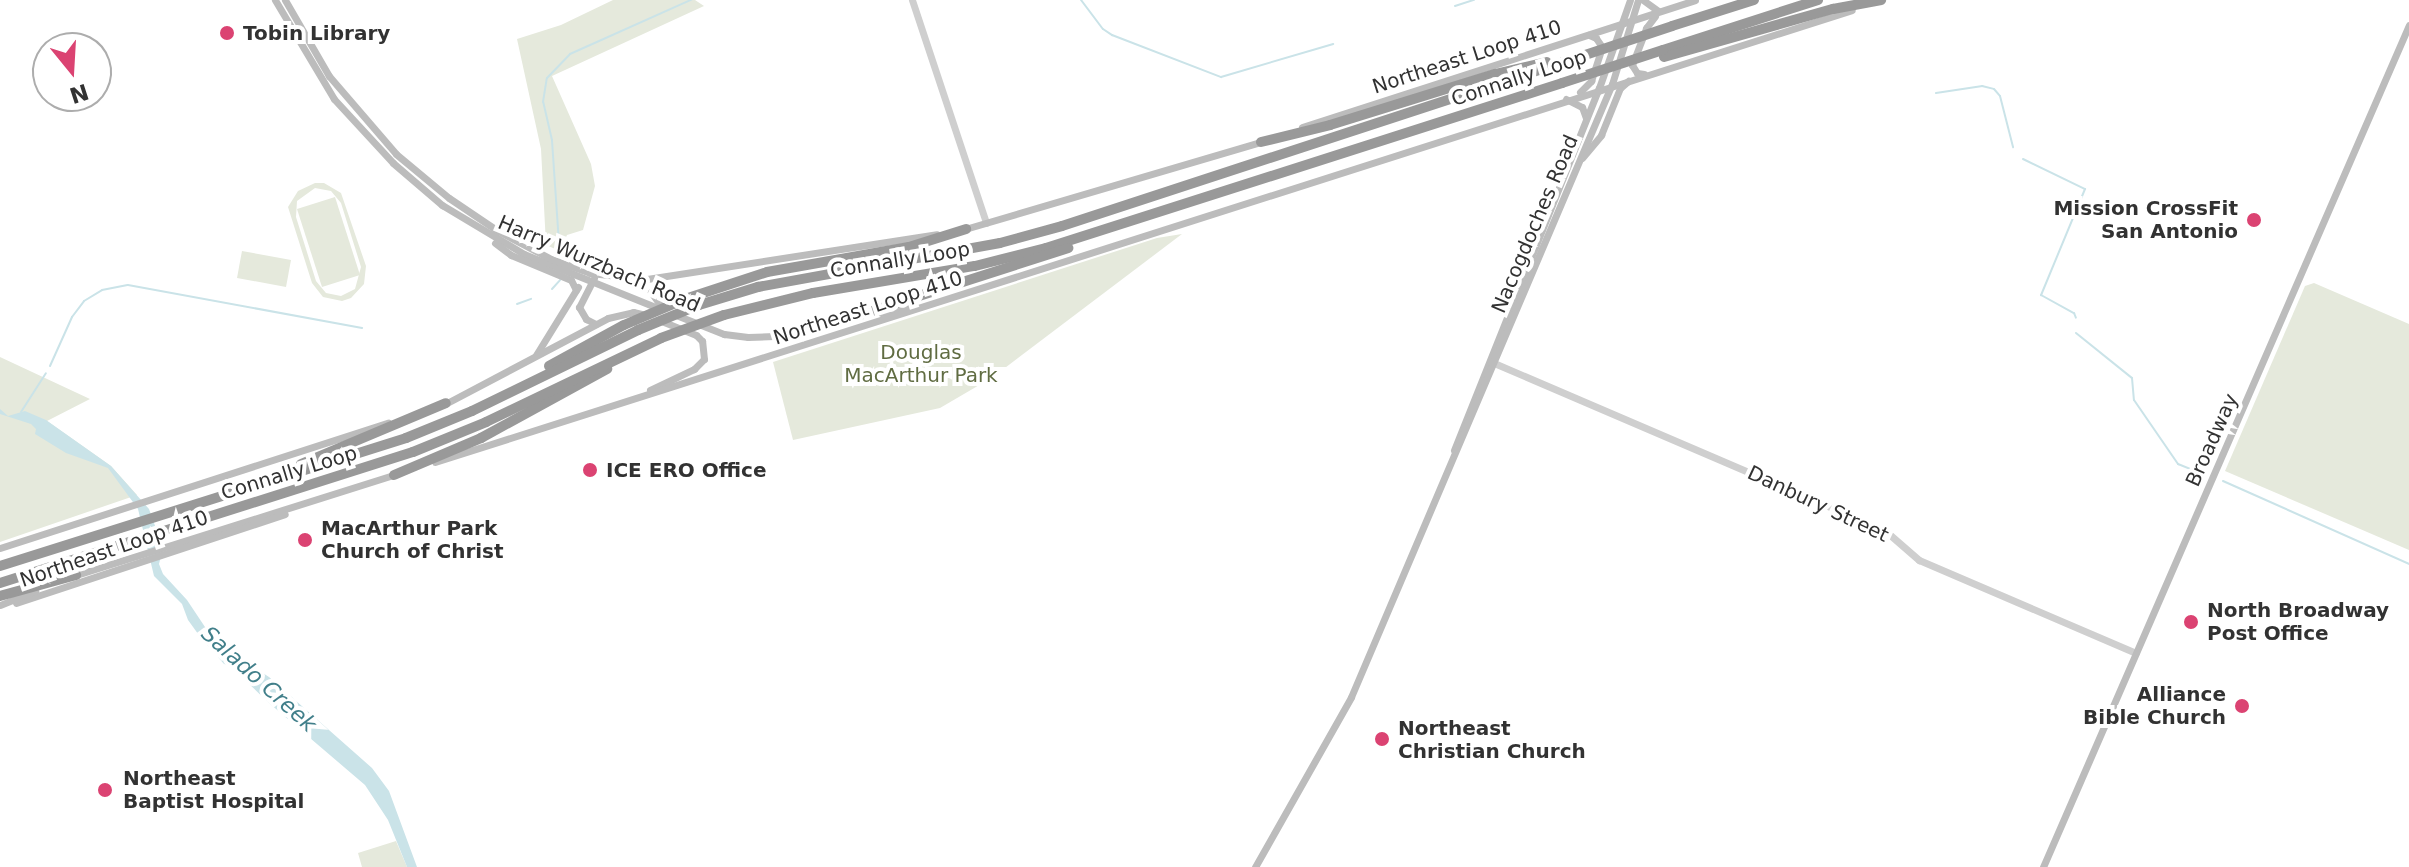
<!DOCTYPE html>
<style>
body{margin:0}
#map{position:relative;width:2409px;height:867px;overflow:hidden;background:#fff;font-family:"DejaVu Sans",sans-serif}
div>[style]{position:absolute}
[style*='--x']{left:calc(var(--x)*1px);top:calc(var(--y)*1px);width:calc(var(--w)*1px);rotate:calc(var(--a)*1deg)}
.green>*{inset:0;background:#e5e9dc}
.water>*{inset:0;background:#cae3e8}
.stream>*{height:2px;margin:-1px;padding:0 1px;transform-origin:1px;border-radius:1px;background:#cae3e8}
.tertiary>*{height:7px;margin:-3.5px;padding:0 3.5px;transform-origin:3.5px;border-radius:3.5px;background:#cfcfcf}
.secondary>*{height:7px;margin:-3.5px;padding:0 3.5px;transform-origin:3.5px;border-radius:3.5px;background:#bcbcbc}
.motorway>*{height:10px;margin:-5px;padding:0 5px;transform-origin:5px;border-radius:5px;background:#999}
.motorway-bridge>*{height:10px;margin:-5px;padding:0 5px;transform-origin:5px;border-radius:5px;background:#999}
.dots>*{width:22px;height:22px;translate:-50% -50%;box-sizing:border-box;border:4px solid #fff;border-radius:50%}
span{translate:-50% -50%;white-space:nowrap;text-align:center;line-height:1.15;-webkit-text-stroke:8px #fff;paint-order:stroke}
.poi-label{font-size:20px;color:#323232;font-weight:700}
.left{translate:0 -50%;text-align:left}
.right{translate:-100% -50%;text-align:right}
.street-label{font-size:20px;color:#323232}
.park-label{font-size:20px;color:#606c42}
.water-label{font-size:22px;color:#417f8a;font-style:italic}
.north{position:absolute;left:32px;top:32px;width:80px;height:80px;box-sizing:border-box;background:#fff;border:2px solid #adadad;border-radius:50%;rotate:162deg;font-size:22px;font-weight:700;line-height:32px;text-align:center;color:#323232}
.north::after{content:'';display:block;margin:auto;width:28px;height:36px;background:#db4372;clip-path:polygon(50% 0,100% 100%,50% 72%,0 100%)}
</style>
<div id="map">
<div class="green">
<div style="clip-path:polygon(613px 0,695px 0,704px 6px,552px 76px,591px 164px,595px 186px,583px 230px,567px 235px,560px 251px,546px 245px,541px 149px,517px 39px,561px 25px)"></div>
<div style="clip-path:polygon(evenodd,315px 183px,324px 183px,341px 193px,366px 266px,364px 284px,351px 298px,342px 301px,323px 297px,312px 283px,288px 207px,298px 191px,315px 183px,315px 188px,331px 191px,341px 203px,361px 267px,355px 289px,341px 296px,326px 293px,316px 281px,296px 217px,297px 201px,315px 188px)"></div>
<div style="clip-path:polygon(335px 197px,360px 275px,322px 287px,297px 209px)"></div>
<div style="clip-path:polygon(1182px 234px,993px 377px,940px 408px,793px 440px,773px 362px,1157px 238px)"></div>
<div style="clip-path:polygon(242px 251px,291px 260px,286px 287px,237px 278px)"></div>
<div style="clip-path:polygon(2314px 283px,2409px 324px,2409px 550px,2225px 471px,2305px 286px)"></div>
<div style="clip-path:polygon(0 357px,90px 399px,47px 421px,111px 466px,137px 495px,0 542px)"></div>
<div style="clip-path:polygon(396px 841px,407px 867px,362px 867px,358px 853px)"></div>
</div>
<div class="water">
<div style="clip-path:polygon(0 409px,8px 416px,25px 411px,46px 420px,111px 466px,149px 509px,163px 548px,159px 564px,163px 574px,187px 600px,215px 642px,269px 677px,372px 768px,389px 791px,417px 867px,407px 867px,388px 820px,365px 785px,269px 703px,247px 682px,241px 668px,224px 664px,201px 638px,188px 620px,182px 604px,154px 576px,138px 509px,108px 468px,66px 453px,35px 434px,36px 429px,31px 424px,0 414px)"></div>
</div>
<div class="stream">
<div style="--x:1081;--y:0;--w:36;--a:53"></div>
<div style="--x:1103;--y:29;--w:11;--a:34"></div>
<div style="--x:1112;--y:35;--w:117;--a:21.1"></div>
<div style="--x:1221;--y:77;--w:117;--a:-16.4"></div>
<div style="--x:1455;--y:6;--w:20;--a:-18"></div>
<div style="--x:1936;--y:93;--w:47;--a:-8.7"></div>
<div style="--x:1982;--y:86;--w:12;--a:14"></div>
<div style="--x:1994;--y:89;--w:9;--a:49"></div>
<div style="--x:2000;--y:96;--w:53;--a:75.7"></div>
<div style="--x:2023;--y:159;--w:69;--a:25.8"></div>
<div style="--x:2085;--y:189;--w:115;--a:112.5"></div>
<div style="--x:2041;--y:295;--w:38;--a:29"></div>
<div style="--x:2074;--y:313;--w:5;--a:68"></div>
<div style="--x:560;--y:258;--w:118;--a:-93.9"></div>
<div style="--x:552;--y:140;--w:39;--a:-103"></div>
<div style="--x:543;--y:102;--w:24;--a:-81"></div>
<div style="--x:547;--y:78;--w:33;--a:-46"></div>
<div style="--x:570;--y:54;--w:133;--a:-24.1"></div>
<div style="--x:552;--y:289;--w:12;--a:-48"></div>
<div style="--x:517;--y:304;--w:15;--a:-20"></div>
<div style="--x:2076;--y:333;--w:72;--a:38.8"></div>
<div style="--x:2132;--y:378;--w:22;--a:85"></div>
<div style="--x:2134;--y:400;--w:78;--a:55.5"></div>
<div style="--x:2178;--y:464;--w:27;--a:22"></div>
<div style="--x:50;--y:366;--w:54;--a:-65.8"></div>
<div style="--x:72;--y:317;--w:20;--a:-53"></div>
<div style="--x:84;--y:301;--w:21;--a:-31"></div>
<div style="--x:102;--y:290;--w:26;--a:-11"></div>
<div style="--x:128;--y:285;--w:238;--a:10.4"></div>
<div style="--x:21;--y:412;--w:46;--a:-57.3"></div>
<div style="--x:2223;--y:481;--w:204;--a:24"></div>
</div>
<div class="tertiary">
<div style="--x:912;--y:0;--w:235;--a:71.6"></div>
<div style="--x:1494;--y:363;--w:391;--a:23.2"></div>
<div style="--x:1853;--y:517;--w:40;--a:25"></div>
<div style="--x:1889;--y:534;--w:40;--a:41"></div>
<div style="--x:1919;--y:560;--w:236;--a:23.2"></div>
</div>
<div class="secondary">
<div style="--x:275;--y:0;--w:115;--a:59.2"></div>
<div style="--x:334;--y:99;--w:87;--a:47.3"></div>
<div style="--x:393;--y:163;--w:65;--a:40.6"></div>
<div style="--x:442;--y:205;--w:96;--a:30.9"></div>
<div style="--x:524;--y:254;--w:147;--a:22"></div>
<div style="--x:285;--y:0;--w:88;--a:59.9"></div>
<div style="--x:329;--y:76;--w:103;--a:49.3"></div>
<div style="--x:396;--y:154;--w:69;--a:39.7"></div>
<div style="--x:449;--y:198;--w:59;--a:34"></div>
<div style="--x:498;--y:231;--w:60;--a:27.8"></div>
<div style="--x:551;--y:259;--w:41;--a:19.7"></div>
<div style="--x:590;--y:273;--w:57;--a:6"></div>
<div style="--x:647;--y:279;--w:293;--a:-8.8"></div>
<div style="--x:1643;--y:0;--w:19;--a:36"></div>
<div style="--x:1644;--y:74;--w:7;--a:-172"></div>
<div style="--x:1637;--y:73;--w:9;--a:-122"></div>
<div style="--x:1632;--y:65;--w:40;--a:-69"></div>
<div style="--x:1646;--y:28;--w:15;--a:-53"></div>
<div style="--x:1580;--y:92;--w:16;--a:-45"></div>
<div style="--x:1591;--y:81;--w:36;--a:-72"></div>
<div style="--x:1602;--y:47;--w:11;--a:-124"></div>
<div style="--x:1596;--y:38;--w:8;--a:-157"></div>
<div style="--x:1566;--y:99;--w:18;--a:27"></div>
<div style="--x:1582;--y:107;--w:12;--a:70"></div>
<div style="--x:1302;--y:127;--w:413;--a:-17.9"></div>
<div style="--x:1582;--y:158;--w:30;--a:-50"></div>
<div style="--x:1601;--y:135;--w:51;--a:-68"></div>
<div style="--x:1620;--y:88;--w:11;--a:-41"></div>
<div style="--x:965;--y:229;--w:312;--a:-16.4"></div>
<div style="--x:495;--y:243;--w:20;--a:37"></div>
<div style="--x:511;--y:255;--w:65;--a:22.6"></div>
<div style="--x:571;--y:280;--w:11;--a:63"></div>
<div style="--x:594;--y:278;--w:33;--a:117"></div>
<div style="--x:579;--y:307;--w:14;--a:60"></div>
<div style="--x:586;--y:319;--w:11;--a:27"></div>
<div style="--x:661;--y:306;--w:17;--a:-126"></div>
<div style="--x:651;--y:292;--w:17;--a:-50"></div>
<div style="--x:881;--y:313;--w:32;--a:-13"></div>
<div style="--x:676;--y:315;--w:52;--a:21.6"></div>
<div style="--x:724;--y:334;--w:24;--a:7"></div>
<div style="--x:748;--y:337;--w:26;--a:-2"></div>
<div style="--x:774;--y:336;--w:70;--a:-12.4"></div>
<div style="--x:536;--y:355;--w:80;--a:-58.3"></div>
<div style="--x:650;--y:390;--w:49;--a:-25.5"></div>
<div style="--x:694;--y:369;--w:14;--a:-45"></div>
<div style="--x:704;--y:359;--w:18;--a:-96"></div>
<div style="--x:702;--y:341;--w:8;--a:-135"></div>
<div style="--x:696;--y:335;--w:38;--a:-158"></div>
<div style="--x:445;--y:404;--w:184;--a:-27.8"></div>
<div style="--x:608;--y:318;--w:26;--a:-13"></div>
<div style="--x:633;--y:312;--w:13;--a:13"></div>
<div style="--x:1454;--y:450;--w:390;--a:-68.2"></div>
<div style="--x:1599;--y:88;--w:93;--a:-70.6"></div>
<div style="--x:435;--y:462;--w:1487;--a:-17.69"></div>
<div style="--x:0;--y:548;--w:408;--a:-17.9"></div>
<div style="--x:73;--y:576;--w:340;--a:-17.5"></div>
<div style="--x:16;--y:603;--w:283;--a:-18.3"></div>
<div style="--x:0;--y:605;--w:38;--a:-22"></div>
<div style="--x:1255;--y:867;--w:195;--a:-60.5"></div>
<div style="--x:1351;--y:697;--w:666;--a:-66.94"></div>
<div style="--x:1612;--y:84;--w:88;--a:-72.8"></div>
<div style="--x:2043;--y:867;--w:918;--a:-66.51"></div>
</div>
<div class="motorway">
<div style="--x:1672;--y:26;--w:86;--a:-17.6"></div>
<div style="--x:1663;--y:50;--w:163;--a:-17.9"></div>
<div style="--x:1664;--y:57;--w:176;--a:-15.9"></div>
<div style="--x:1833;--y:9;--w:49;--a:-10.6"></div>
<div style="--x:1261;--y:142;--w:71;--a:-13.8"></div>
<div style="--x:1330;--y:125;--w:173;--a:-17.2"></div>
<div style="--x:1495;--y:74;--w:53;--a:-13"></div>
<div style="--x:685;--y:299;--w:86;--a:-18.2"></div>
<div style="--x:767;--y:272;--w:144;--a:-10"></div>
<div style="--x:909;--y:247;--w:60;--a:-17.5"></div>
<div style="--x:699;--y:305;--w:62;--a:-17"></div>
<div style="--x:758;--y:287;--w:246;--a:-10.3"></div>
<div style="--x:1000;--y:243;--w:64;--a:-15.3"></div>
<div style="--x:1062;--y:226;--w:538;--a:-18.1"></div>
<div style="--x:724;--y:315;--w:92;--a:-13.9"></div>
<div style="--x:813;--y:293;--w:164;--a:-9.5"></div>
<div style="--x:975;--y:266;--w:73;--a:-14.2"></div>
<div style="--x:1046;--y:248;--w:542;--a:-17.73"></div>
<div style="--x:838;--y:322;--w:242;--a:-17.8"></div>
<div style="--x:549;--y:366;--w:85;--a:-28.7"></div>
<div style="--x:301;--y:464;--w:157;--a:-22.8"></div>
<div style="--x:394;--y:475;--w:95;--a:-23"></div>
<div style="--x:481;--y:438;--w:144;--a:-28.7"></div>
<div style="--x:0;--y:566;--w:426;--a:-17.5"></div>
<div style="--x:406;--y:438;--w:71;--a:-22.2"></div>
<div style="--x:472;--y:411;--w:185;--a:-26"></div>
<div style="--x:0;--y:583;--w:433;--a:-17.6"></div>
<div style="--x:413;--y:452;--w:79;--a:-22.3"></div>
<div style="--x:486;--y:422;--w:194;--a:-25.6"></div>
<div style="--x:0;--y:596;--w:79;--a:-15.4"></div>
</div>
<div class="motorway-bridge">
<div style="--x:1573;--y:59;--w:104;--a:-18.4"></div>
<div style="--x:1562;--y:83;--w:106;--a:-18.1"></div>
<div style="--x:624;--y:325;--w:66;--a:-23.1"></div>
<div style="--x:638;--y:330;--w:66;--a:-22.3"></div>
<div style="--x:661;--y:338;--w:67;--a:-20.1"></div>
</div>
<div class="dots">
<div style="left:227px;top:33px;background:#db4372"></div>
<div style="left:2254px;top:220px;background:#db4372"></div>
<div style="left:590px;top:470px;background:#db4372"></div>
<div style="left:305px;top:540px;background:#db4372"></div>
<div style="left:2191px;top:622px;background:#db4372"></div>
<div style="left:2242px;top:706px;background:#db4372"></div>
<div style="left:1382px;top:739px;background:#db4372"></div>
<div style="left:105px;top:790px;background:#db4372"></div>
</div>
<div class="poi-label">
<span class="left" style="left:243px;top:33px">Tobin Library</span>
<span class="right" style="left:2238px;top:220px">Mission CrossFit<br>San Antonio</span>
<span class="left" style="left:606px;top:470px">ICE ERO Office</span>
<span class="left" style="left:321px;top:540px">MacArthur Park<br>Church of Christ</span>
<span class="left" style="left:2207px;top:622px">North Broadway<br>Post Office</span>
<span class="right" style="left:2226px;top:706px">Alliance<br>Bible Church</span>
<span class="left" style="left:1398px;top:740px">Northeast<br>Christian Church</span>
<span class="left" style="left:123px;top:790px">Northeast<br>Baptist Hospital</span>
</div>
<div class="street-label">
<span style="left:1467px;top:57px;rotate:-18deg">Northeast Loop 410</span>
<span style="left:1519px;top:78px;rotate:-18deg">Connally Loop</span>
<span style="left:1535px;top:224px;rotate:-67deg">Nacogdoches Road</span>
<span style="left:900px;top:260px;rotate:-9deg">Connally Loop</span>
<span style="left:599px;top:264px;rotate:23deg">Harry Wurzbach Road</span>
<span style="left:868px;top:308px;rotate:-18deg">Northeast Loop 410</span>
<span style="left:2212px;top:440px;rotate:-66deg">Broadway</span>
<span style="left:289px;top:473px;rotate:-17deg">Connally Loop</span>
<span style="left:1818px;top:504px;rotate:25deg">Danbury Street</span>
<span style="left:114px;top:549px;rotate:-19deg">Northeast Loop 410</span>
</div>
<div class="park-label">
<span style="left:921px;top:364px">Douglas<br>MacArthur Park</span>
</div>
<div class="water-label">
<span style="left:259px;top:679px;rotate:42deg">Salado Creek</span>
</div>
<div class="north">N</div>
</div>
